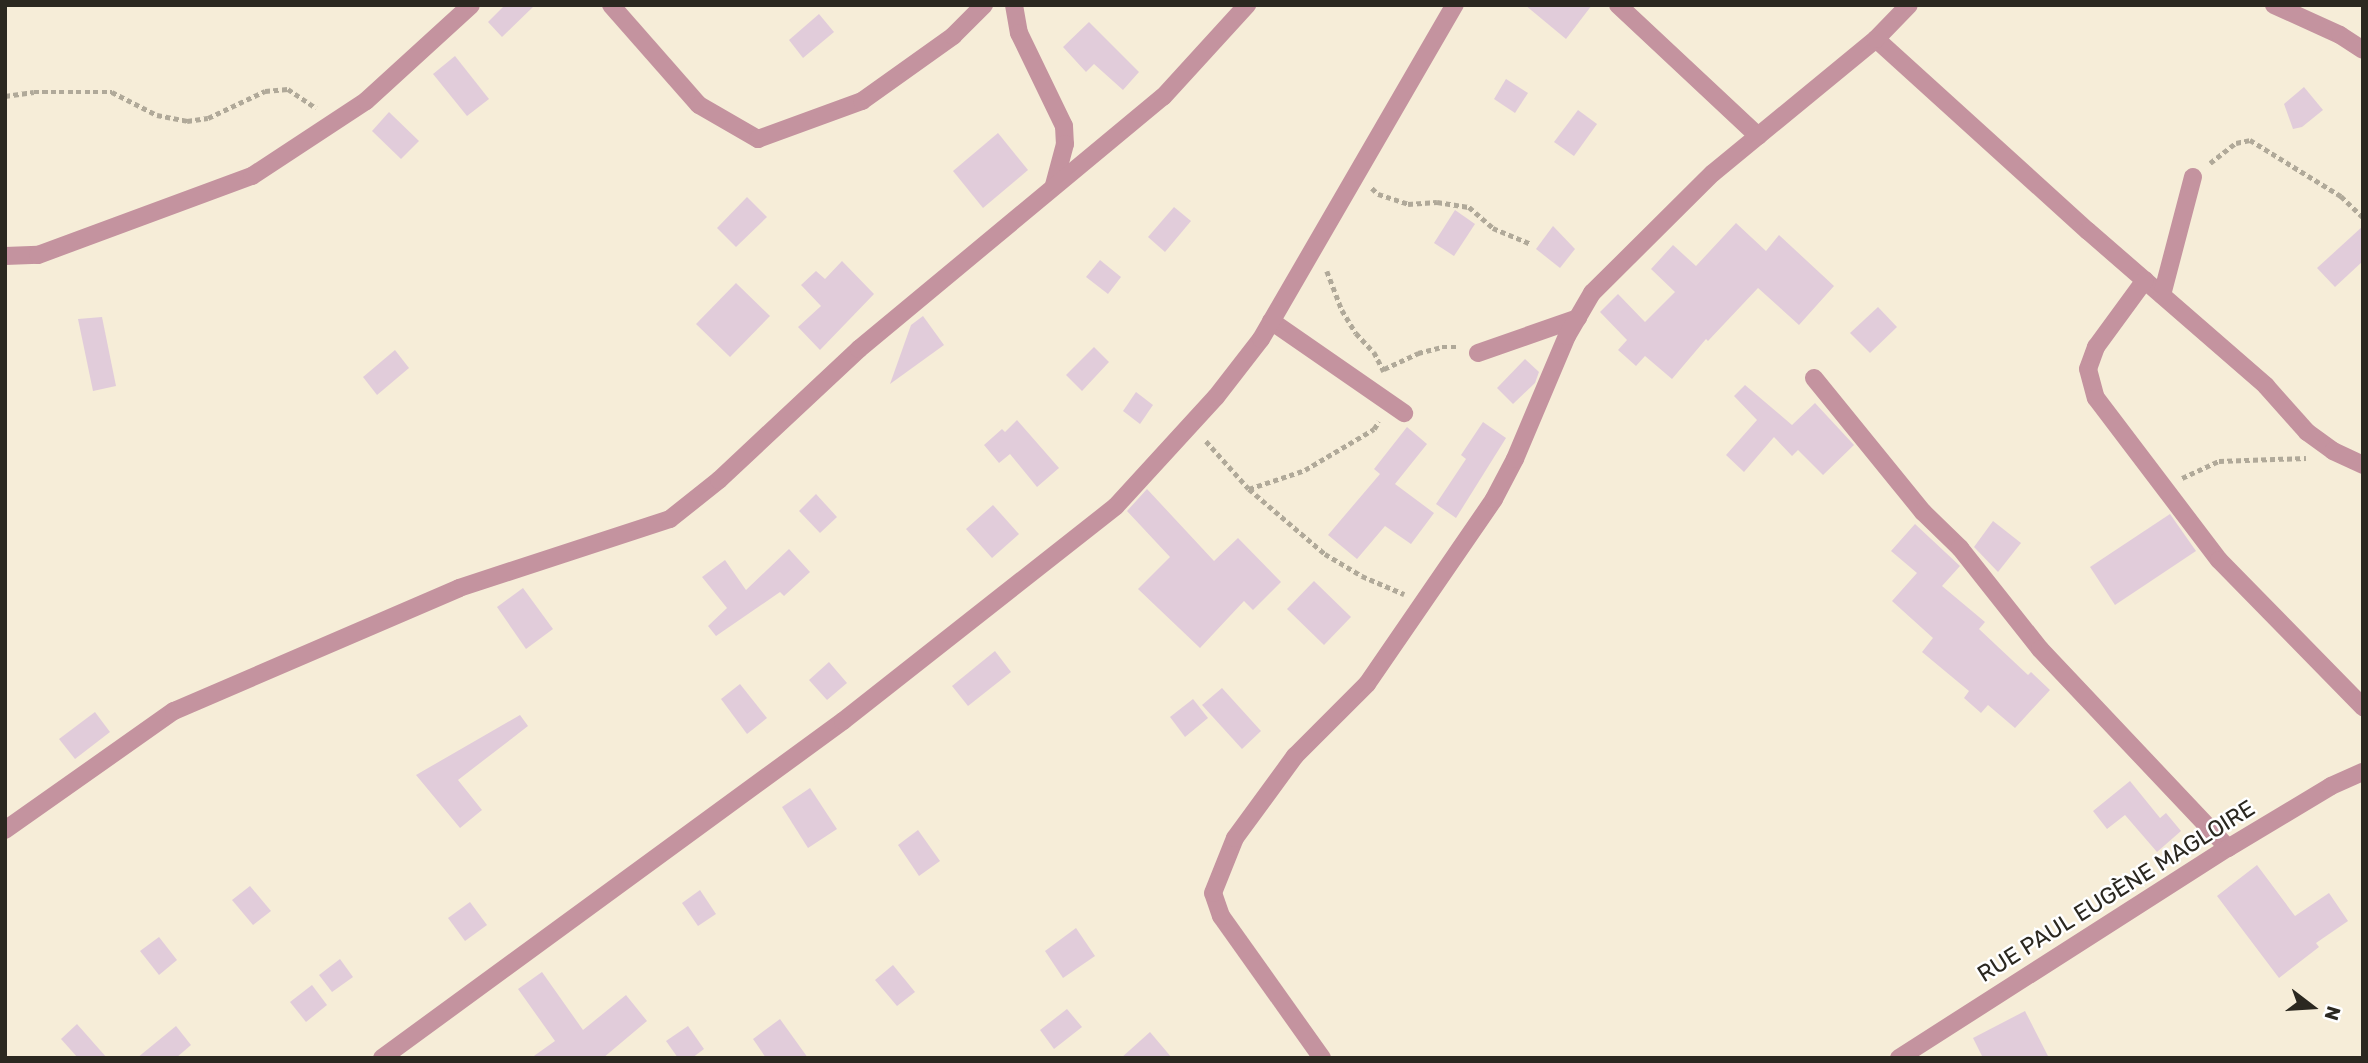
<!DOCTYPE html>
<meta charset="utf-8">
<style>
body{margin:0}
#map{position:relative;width:2368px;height:1063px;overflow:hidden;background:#f6edd8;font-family:Rubik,sans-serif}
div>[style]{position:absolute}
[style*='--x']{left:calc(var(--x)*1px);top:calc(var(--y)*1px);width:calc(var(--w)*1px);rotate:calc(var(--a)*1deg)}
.building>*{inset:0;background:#e1ccda}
.path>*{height:4.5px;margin-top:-2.25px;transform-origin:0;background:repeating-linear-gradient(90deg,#b0a999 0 5px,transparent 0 8.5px)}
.minor>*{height:18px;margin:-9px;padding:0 9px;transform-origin:9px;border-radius:9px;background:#c4939f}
span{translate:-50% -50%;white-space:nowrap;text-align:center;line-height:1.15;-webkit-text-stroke:5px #fff;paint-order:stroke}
.street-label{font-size:23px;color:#2b2820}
.frame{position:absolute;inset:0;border:7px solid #2b2820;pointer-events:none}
.north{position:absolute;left:2277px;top:972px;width:70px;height:70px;-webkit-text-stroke:5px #fff;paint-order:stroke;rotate:107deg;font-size:19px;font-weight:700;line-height:28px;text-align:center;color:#2b2820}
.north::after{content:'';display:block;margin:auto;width:24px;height:32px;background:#2b2820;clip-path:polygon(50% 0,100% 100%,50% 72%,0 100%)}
</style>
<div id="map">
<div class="building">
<div style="clip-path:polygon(505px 5px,535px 5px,502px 37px,488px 22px)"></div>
<div style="clip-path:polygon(1525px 5px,1592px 5px,1566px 39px)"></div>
<div style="clip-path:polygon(819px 14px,834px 32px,803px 58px,789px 40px)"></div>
<div style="clip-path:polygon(1089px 22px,1139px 72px,1123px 90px,1094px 64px,1086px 72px,1063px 47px)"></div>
<div style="clip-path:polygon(455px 56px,489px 99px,467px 116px,433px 74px)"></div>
<div style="clip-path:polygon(1506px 79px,1528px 93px,1515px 113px,1494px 99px)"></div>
<div style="clip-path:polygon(2304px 87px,2323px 110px,2302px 127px,2293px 129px,2284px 104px)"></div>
<div style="clip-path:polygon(1578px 110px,1597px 124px,1574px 156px,1554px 142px)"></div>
<div style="clip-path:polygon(389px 112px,419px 141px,401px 159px,372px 131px)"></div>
<div style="clip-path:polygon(998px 133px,1028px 170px,983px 208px,953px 171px)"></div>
<div style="clip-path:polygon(747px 197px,767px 217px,736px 247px,717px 228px)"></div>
<div style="clip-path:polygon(1174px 207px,1191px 221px,1165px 252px,1148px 237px)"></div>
<div style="clip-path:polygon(1455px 210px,1475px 224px,1454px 256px,1434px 243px)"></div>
<div style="clip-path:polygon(1736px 223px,1766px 251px,1779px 235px,1834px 286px,1799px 325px,1758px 288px,1708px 341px,1706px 339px,1672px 379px,1645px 356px,1636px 366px,1618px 350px,1627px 340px,1600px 312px,1618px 294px,1645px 322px,1675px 292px,1651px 269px,1673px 245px,1696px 266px)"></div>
<div style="clip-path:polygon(1553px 226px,1575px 249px,1560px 268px,1536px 249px)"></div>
<div style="clip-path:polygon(2363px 226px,2363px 261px,2335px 287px,2317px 268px)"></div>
<div style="clip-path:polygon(1100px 260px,1121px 277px,1108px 294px,1086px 277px)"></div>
<div style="clip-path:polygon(842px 261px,874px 294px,820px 350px,798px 327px,821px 306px,801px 285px,816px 271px,825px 279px)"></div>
<div style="clip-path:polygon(736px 283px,770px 316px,730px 357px,696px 324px)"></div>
<div style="clip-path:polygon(1878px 307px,1897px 327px,1870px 353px,1850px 333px)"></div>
<div style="clip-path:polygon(923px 316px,944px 345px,890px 384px,911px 325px)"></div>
<div style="clip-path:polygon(102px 317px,116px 386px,93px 391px,78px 319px)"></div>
<div style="clip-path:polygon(1094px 347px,1109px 362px,1082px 391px,1066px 375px)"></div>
<div style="clip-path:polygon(395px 350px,409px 368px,377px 395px,363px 377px)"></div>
<div style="clip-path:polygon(1525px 359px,1539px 372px,1535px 383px,1513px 404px,1497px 388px)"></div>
<div style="clip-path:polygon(1745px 385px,1792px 425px,1815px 403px,1854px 445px,1823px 475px,1798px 450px,1792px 456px,1774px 437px,1744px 472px,1726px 455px,1757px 420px,1734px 396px)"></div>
<div style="clip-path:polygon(1136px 392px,1153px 405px,1140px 424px,1123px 411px)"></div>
<div style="clip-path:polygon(1017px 420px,1059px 468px,1037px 487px,1010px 454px,999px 463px,984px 445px,1002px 429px,1005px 432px)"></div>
<div style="clip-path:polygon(1483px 422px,1506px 438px,1456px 518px,1436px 504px,1466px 459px,1461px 455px)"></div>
<div style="clip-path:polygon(1407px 427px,1427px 444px,1395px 484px,1434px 513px,1411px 544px,1385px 526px,1357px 559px,1328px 535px,1380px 474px,1374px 469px)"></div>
<div style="clip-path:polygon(1147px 489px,1214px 561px,1238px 538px,1281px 582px,1253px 610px,1244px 601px,1200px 648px,1138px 589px,1170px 557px,1127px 511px)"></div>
<div style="clip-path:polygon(816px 494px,837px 517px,820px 533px,799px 511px)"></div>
<div style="clip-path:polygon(993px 505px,1019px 534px,992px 558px,966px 529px)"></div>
<div style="clip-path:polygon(2170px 514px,2196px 551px,2115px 605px,2090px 567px)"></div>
<div style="clip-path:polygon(1993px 521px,2021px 543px,1998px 572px,1974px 547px)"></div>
<div style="clip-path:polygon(1915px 524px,1960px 566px,1942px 586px,1985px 622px,1979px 629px,2028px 675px,2031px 672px,2050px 690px,2015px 728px,1988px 705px,1981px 713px,1964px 698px,1969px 691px,1922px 652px,1933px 638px,1892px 601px,1917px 573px,1891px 551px)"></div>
<div style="clip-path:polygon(789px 549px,810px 572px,784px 596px,780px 592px,716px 636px,708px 626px,727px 608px,702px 577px,725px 560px,746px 590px)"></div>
<div style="clip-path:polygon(1314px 581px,1351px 617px,1324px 645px,1287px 609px)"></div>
<div style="clip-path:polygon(523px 588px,553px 629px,526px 649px,497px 607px)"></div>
<div style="clip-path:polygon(995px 651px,1011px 672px,968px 706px,952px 686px)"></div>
<div style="clip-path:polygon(829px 662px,847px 683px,827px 700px,809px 680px)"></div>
<div style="clip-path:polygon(740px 684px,767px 718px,747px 734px,721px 699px)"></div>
<div style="clip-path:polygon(1222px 688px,1261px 731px,1242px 749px,1202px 705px)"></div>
<div style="clip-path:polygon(1193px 699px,1208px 718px,1185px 737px,1170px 717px)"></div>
<div style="clip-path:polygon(95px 712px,110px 732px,75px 759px,59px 739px)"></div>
<div style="clip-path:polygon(520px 715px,528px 726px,458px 780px,482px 810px,460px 828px,416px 775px)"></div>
<div style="clip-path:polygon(2130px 781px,2160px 818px,2166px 813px,2181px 831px,2157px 852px,2125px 815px,2107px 829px,2093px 811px)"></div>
<div style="clip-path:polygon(810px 788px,837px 829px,808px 848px,782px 807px)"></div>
<div style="clip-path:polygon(918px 830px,940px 861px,919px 876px,898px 845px)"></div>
<div style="clip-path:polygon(2257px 865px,2295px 916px,2329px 893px,2348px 921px,2316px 943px,2319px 947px,2279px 978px,2217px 896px)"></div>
<div style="clip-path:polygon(250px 886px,271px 911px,253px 925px,232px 900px)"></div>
<div style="clip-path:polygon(700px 890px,716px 914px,698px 926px,682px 903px)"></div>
<div style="clip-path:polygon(470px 902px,487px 925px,465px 941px,448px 918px)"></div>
<div style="clip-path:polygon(1076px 928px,1095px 956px,1063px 978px,1045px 951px)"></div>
<div style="clip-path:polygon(159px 937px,177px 960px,159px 975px,140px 951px)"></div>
<div style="clip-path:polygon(340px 959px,353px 977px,332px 992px,319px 975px)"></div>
<div style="clip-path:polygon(893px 965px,915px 992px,897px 1006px,875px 980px)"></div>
<div style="clip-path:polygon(542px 972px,583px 1030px,626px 995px,647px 1021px,603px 1058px,531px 1058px,555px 1041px,518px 989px)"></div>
<div style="clip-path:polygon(312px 985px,327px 1005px,306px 1022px,290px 1002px)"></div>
<div style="clip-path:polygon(1067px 1009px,1082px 1027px,1054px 1049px,1040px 1030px)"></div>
<div style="clip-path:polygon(2025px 1011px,2049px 1058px,1983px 1058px,1973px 1038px)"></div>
<div style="clip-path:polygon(780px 1019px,808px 1058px,766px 1058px,753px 1039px)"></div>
<div style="clip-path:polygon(77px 1024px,107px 1058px,78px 1058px,61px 1039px)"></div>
<div style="clip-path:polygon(176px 1026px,191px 1045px,176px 1058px,137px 1058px)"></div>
<div style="clip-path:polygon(688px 1026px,704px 1049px,692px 1058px,678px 1058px,666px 1041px)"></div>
<div style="clip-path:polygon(1150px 1032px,1172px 1058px,1121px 1058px)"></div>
</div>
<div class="path">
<div style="--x:5;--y:96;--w:29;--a:-8"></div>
<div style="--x:34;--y:92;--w:78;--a:0"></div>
<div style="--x:112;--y:92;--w:51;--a:27.1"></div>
<div style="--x:157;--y:115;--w:31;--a:11"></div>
<div style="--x:187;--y:121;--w:21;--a:-8"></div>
<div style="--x:208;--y:118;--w:63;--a:-25.3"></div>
<div style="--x:265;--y:91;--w:23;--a:-5"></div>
<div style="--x:288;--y:89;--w:34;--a:34"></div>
<div style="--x:2210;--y:163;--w:33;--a:-38"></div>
<div style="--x:2236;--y:143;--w:14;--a:-12"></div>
<div style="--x:2250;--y:140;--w:107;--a:31.6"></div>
<div style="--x:2341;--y:196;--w:30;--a:44"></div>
<div style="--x:1372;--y:188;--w:8;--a:45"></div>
<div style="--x:1378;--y:194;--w:32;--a:18"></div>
<div style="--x:1408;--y:204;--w:29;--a:-4"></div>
<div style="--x:1437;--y:202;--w:32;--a:9"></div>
<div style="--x:1469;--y:207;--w:32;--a:41"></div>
<div style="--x:1493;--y:228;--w:41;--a:22.8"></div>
<div style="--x:1327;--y:271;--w:42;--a:69"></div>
<div style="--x:1342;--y:310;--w:27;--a:59"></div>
<div style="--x:1356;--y:333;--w:26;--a:47"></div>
<div style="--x:1374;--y:352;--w:22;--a:63"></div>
<div style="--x:1384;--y:369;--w:38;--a:-25"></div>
<div style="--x:1418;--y:353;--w:25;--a:-14"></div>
<div style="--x:1442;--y:347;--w:17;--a:0"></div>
<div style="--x:1206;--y:441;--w:64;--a:48.1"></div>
<div style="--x:1249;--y:489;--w:100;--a:40.5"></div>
<div style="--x:1325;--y:554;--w:43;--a:30.7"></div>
<div style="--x:1362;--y:576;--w:46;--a:23.2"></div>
<div style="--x:2182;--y:478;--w:41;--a:-24.7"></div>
<div style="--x:2219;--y:461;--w:87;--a:-2"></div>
<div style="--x:1249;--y:489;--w:59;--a:-18.7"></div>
<div style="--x:1305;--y:470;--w:80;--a:-30.7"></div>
<div style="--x:1374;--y:429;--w:9;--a:-58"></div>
</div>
<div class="minor">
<div style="--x:611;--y:5;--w:133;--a:48.7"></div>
<div style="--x:699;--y:105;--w:68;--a:30"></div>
<div style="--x:758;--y:139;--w:111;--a:-20.1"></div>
<div style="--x:862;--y:101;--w:112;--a:-35.5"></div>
<div style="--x:953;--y:36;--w:44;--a:-45"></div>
<div style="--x:1014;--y:5;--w:28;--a:80"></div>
<div style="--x:1019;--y:33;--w:103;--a:64.2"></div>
<div style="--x:1064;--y:126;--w:18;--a:87"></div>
<div style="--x:1065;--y:144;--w:42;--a:105"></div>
<div style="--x:1618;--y:5;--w:192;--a:43.1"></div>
<div style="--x:2274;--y:5;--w:72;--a:24.4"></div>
<div style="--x:2340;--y:35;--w:27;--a:33"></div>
<div style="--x:1876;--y:39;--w:286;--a:42.2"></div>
<div style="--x:2088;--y:231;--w:236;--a:41"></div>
<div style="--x:2266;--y:386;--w:62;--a:48.3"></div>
<div style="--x:2307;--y:432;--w:32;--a:36"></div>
<div style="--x:2333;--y:451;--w:33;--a:25"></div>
<div style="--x:5;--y:256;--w:33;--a:-2"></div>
<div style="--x:38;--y:255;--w:228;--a:-20.3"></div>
<div style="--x:252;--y:176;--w:136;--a:-33.3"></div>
<div style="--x:366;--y:101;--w:142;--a:-42.4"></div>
<div style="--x:2145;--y:280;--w:83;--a:126.2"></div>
<div style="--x:2096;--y:347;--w:23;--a:110"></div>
<div style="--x:2088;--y:369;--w:30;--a:75"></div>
<div style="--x:2096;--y:398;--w:203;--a:52.8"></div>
<div style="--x:2219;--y:560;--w:206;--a:45.6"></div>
<div style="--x:2162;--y:295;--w:122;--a:-75.3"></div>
<div style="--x:1271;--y:321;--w:162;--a:34.7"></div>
<div style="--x:1478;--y:353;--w:106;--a:-19.3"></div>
<div style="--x:1814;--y:378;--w:173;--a:50.9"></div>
<div style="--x:1923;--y:512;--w:52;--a:44.2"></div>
<div style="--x:1960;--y:548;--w:129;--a:51.6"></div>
<div style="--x:2040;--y:649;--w:274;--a:46.6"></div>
<div style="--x:5;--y:830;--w:207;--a:-35.2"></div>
<div style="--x:174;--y:711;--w:310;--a:-23.3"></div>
<div style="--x:459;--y:588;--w:222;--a:-18.1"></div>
<div style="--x:670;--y:519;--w:63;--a:-38.5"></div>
<div style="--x:719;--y:480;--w:192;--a:-43.1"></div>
<div style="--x:859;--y:349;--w:395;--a:-39.7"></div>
<div style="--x:1163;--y:97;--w:125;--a:-47.6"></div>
<div style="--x:382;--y:1058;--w:571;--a:-36.17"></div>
<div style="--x:843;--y:721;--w:347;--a:-38.2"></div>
<div style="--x:1116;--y:506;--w:148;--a:-47.5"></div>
<div style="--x:1216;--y:397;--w:73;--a:-52.2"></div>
<div style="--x:1261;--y:339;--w:386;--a:-59.9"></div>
<div style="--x:1322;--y:1058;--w:174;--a:-125.4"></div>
<div style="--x:1221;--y:916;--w:24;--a:-109"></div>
<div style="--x:1213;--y:893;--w:59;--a:-68.2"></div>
<div style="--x:1235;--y:838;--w:102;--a:-53.8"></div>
<div style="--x:1295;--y:756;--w:102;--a:-45"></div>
<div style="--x:1367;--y:684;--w:224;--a:-55.5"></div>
<div style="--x:1494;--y:499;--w:45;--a:-62.3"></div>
<div style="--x:1515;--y:459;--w:134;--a:-67.1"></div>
<div style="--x:1567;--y:336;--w:50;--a:-59.8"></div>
<div style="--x:1592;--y:293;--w:170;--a:-44.8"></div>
<div style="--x:1713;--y:173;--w:211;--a:-39.4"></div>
<div style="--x:1876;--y:39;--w:47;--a:-45.9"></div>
<div style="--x:1899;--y:1058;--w:390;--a:-32.6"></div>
<div style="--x:2228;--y:848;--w:120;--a:-31"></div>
<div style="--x:2331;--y:786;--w:35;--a:-24"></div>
</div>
<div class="street-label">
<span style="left:2116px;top:891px;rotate:-32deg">RUE PAUL EUGÈNE MAGLOIRE</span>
</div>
<div class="frame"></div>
<div class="north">N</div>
</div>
